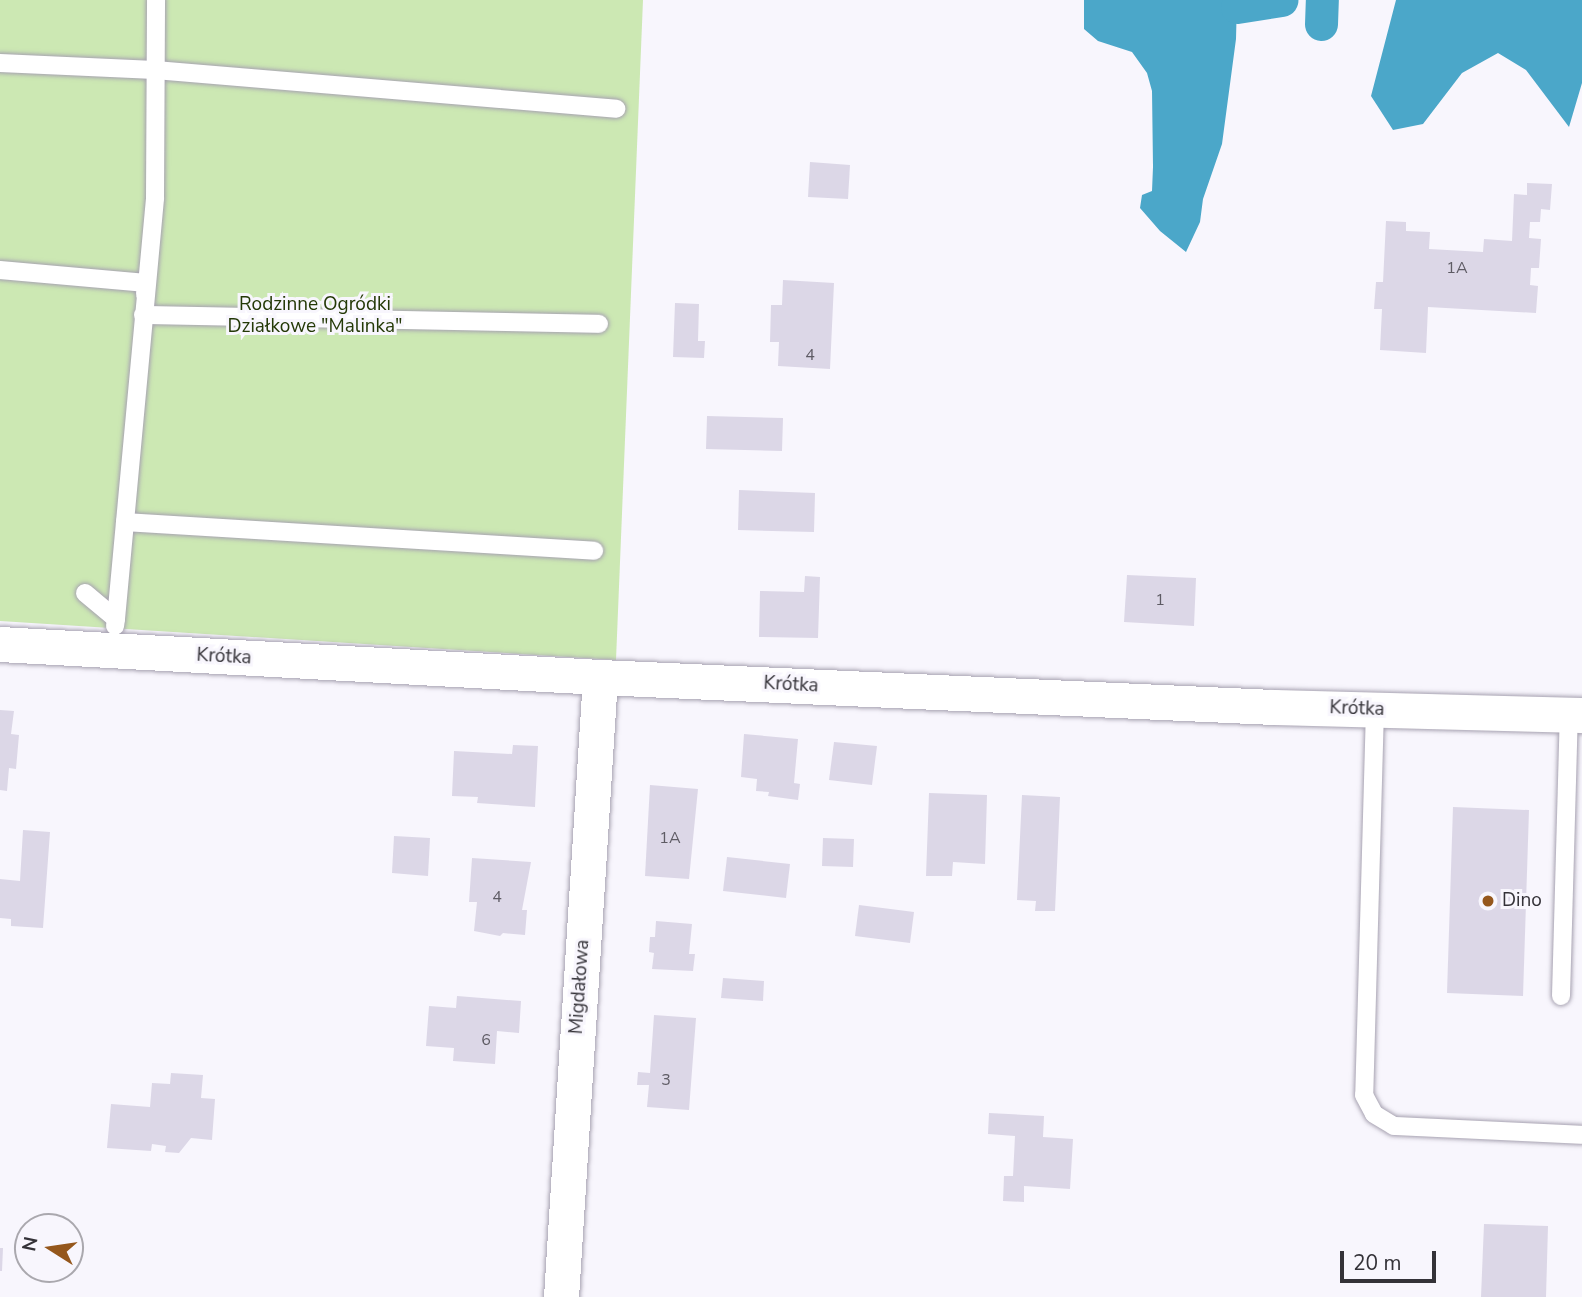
<!DOCTYPE html>
<meta charset="utf-8">
<style>
body{margin:0}
#map{position:relative;width:1582px;height:1297px;overflow:hidden;background:#f8f6fd;font-family:"Nunito Sans",sans-serif}
div>[style]{position:absolute}
[style*='--x']{left:calc(var(--x)*1px);top:calc(var(--y)*1px);width:calc(var(--w)*1px);rotate:calc(var(--a)*1deg)}
.green>*{inset:0;background:#cce8b3}
.water>*{inset:0;background:#4ba7c9}
.canal>*{height:33px;margin:-16.5px;padding:0 16.5px;transform-origin:16.5px;border-radius:16.5px;background:#4ba7c9}
.building>*{inset:0;background:#dcd7e7}
.roads{filter:drop-shadow(0 0 2px #a7a2b1) drop-shadow(0 0 2px #a7a2b1)}
.lane>*{height:18px;margin:-9px;padding:0 9px;transform-origin:9px;border-radius:9px;background:#fff}
.street>*{height:35px;margin:-17.5px;padding:0 17.5px;transform-origin:17.5px;border-radius:17.5px;background:#fff}
.dots>*{width:19px;height:19px;translate:-50% -50%;box-sizing:border-box;border:4px solid #f8f6fd;border-radius:50%}
span{translate:-50% -50%;white-space:nowrap;text-align:center;line-height:1.15;-webkit-text-stroke:6px #f8f6fd;paint-order:stroke}
.number-label{font-size:16px;color:#5e5b64}
.number-label span{-webkit-text-stroke-width:0}
.park-label{font-size:19px;color:#243907}
.street-label{font-size:19px;color:#343238}
.poi-label{font-size:19px;color:#343238}
.left{translate:0 -50%;text-align:left}
.north{position:absolute;left:14px;top:1213px;width:70px;height:70px;box-sizing:border-box;background:#f8f6fd;border:2px solid #aaa8ae;border-radius:50%;rotate:282deg;font-size:19px;font-weight:700;line-height:28px;text-align:center;color:#343238}
.north::after{content:'';display:block;margin:auto;width:24px;height:32px;background:#95571c;clip-path:polygon(50% 0,100% 100%,50% 72%,0 100%)}
.scale{position:absolute;left:1340px;top:1251px;width:96px;height:32px;box-sizing:border-box;border:4px solid #343238;border-top:0;padding-left:9px;font-size:21px;line-height:24px;white-space:nowrap;color:#343238;-webkit-text-stroke:5px #f8f6fd;paint-order:stroke}
</style>
<div id="map">
<div class="green">
<div style="clip-path:polygon(0 0,643px 0,616px 660px,0 621px)"></div>
</div>
<div class="water">
<div style="clip-path:polygon(1084px 0,1237px 0,1236px 39px,1222px 144px,1203px 199px,1200px 222px,1186px 252px,1160px 231px,1140px 208px,1142px 195px,1152px 191px,1153px 167px,1152px 91px,1147px 73px,1132px 52px,1098px 41px,1084px 29px)"></div>
<div style="clip-path:polygon(1396px 0,1582px 0,1582px 83px,1569px 127px,1526px 70px,1498px 53px,1462px 73px,1423px 124px,1393px 130px,1371px 96px)"></div>
</div>
<div class="canal">
<div style="--x:1237;--y:7;--w:45;--a:-9"></div>
<div style="--x:1321;--y:24;--w:24;--a:-88"></div>
</div>
<div class="building">
<div style="clip-path:polygon(810px 162px,850px 165px,848px 199px,808px 197px)"></div>
<div style="clip-path:polygon(1527px 183px,1552px 184px,1550px 210px,1541px 209px,1540px 222px,1530px 222px,1529px 238px,1541px 239px,1539px 268px,1531px 268px,1530px 285px,1538px 286px,1536px 313px,1428px 307px,1426px 353px,1380px 350px,1382px 309px,1374px 309px,1376px 282px,1383px 282px,1386px 221px,1406px 222px,1406px 231px,1430px 232px,1429px 249px,1483px 252px,1484px 239px,1512px 241px,1514px 194px,1527px 195px)"></div>
<div style="clip-path:polygon(783px 280px,834px 283px,830px 369px,778px 366px,779px 342px,770px 342px,771px 305px,782px 305px)"></div>
<div style="clip-path:polygon(675px 303px,699px 304px,698px 341px,705px 341px,704px 358px,673px 357px)"></div>
<div style="clip-path:polygon(707px 416px,783px 418px,782px 451px,706px 449px)"></div>
<div style="clip-path:polygon(739px 490px,815px 493px,814px 532px,738px 530px)"></div>
<div style="clip-path:polygon(1127px 575px,1196px 578px,1194px 626px,1124px 622px)"></div>
<div style="clip-path:polygon(805px 576px,820px 577px,818px 638px,759px 637px,760px 591px,804px 592px)"></div>
<div style="clip-path:polygon(0 710px,14px 711px,11px 734px,19px 735px,16px 769px,9px 768px,7px 791px,0 790px)"></div>
<div style="clip-path:polygon(744px 734px,798px 739px,794px 783px,800px 784px,798px 800px,768px 796px,769px 792px,756px 791px,757px 779px,741px 777px)"></div>
<div style="clip-path:polygon(834px 742px,877px 746px,872px 785px,829px 780px)"></div>
<div style="clip-path:polygon(513px 745px,538px 746px,535px 807px,477px 803px,478px 797px,452px 796px,454px 751px,512px 754px)"></div>
<div style="clip-path:polygon(650px 785px,698px 789px,689px 879px,645px 876px)"></div>
<div style="clip-path:polygon(929px 793px,987px 795px,985px 864px,953px 862px,952px 876px,926px 876px)"></div>
<div style="clip-path:polygon(1022px 795px,1060px 797px,1055px 911px,1035px 911px,1036px 901px,1017px 900px)"></div>
<div style="clip-path:polygon(1453px 807px,1529px 810px,1523px 996px,1447px 993px)"></div>
<div style="clip-path:polygon(23px 830px,50px 832px,43px 928px,11px 926px,11px 919px,0 918px,0 879px,20px 881px)"></div>
<div style="clip-path:polygon(394px 836px,430px 838px,428px 876px,392px 873px)"></div>
<div style="clip-path:polygon(823px 838px,854px 839px,853px 867px,822px 866px)"></div>
<div style="clip-path:polygon(727px 857px,790px 864px,786px 898px,723px 891px)"></div>
<div style="clip-path:polygon(472px 858px,531px 862px,522px 910px,527px 910px,525px 935px,503px 933px,500px 936px,474px 931px,477px 902px,469px 902px)"></div>
<div style="clip-path:polygon(859px 905px,914px 912px,910px 943px,855px 936px)"></div>
<div style="clip-path:polygon(656px 921px,692px 924px,689px 954px,695px 954px,693px 971px,652px 969px,654px 953px,649px 952px,650px 937px,655px 937px)"></div>
<div style="clip-path:polygon(723px 978px,764px 981px,763px 1001px,721px 998px)"></div>
<div style="clip-path:polygon(457px 996px,521px 1001px,519px 1033px,497px 1031px,495px 1064px,453px 1061px,454px 1048px,426px 1046px,429px 1006px,456px 1008px)"></div>
<div style="clip-path:polygon(654px 1015px,696px 1018px,689px 1110px,647px 1107px,649px 1085px,637px 1085px,638px 1072px,650px 1073px)"></div>
<div style="clip-path:polygon(171px 1073px,203px 1075px,201px 1098px,215px 1099px,212px 1140px,191px 1138px,179px 1153px,165px 1152px,166px 1146px,152px 1144px,151px 1151px,107px 1148px,111px 1104px,150px 1107px,152px 1083px,170px 1084px)"></div>
<div style="clip-path:polygon(989px 1113px,1044px 1116px,1043px 1137px,1073px 1139px,1070px 1189px,1024px 1186px,1024px 1202px,1003px 1201px,1004px 1176px,1013px 1176px,1015px 1136px,988px 1134px)"></div>
<div style="clip-path:polygon(1484px 1224px,1548px 1226px,1546px 1297px,1481px 1297px)"></div>
<div style="clip-path:polygon(0 1248px,3px 1248px,2px 1271px,0 1271px)"></div>
</div>
<div class="roads">
<div class="lane">
<div style="--x:0;--y:63;--w:155;--a:2.6"></div>
<div style="--x:155;--y:70;--w:463;--a:4.8"></div>
<div style="--x:0;--y:270;--w:147;--a:5.1"></div>
<div style="--x:146;--y:283;--w:11;--a:95"></div>
<div style="--x:143;--y:315;--w:456;--a:1.1"></div>
<div style="--x:125;--y:522;--w:470;--a:3.5"></div>
<div style="--x:85;--y:593;--w:40;--a:40"></div>
<div style="--x:116;--y:619;--w:7;--a:98"></div>
<div style="--x:116;--y:619;--w:423;--a:-84.7"></div>
<div style="--x:155;--y:198;--w:198;--a:-89.7"></div>
<div style="--x:1375;--y:709;--w:386;--a:91.6"></div>
<div style="--x:1364;--y:1095;--w:21;--a:62"></div>
<div style="--x:1374;--y:1114;--w:23;--a:31"></div>
<div style="--x:1394;--y:1126;--w:188;--a:2.7"></div>
<div style="--x:1561;--y:996;--w:281;--a:-88.4"></div>
</div>
<div class="street">
<div style="--x:0;--y:644;--w:601;--a:3.15"></div>
<div style="--x:600;--y:677;--w:674;--a:2.55"></div>
<div style="--x:1273;--y:707;--w:309;--a:1.5"></div>
<div style="--x:561;--y:1297;--w:621;--a:-86.4"></div>
</div>
</div>
<div class="dots">
<div style="left:1488px;top:901px;background:#95571c"></div>
</div>
<div class="number-label">
<span style="left:1457px;top:268px">1A</span>
<span style="left:810px;top:355px">4</span>
<span style="left:1160px;top:600px">1</span>
<span style="left:670px;top:838px">1A</span>
<span style="left:497px;top:897px">4</span>
<span style="left:486px;top:1040px">6</span>
<span style="left:666px;top:1080px">3</span>
</div>
<div class="park-label">
<span style="left:315px;top:316px">Rodzinne Ogródki<br>Działkowe "Malinka"</span>
</div>
<div class="street-label">
<span style="left:224px;top:657px;rotate:3deg">Krótka</span>
<span style="left:791px;top:685px;rotate:3deg">Krótka</span>
<span style="left:1357px;top:709px;rotate:2deg">Krótka</span>
<span style="left:580px;top:987px;rotate:-86deg">Migdałowa</span>
</div>
<div class="poi-label">
<span class="left" style="left:1502px;top:901px">Dino</span>
</div>
<div class="north">N</div>
<div class="scale">20 m</div>
</div>
